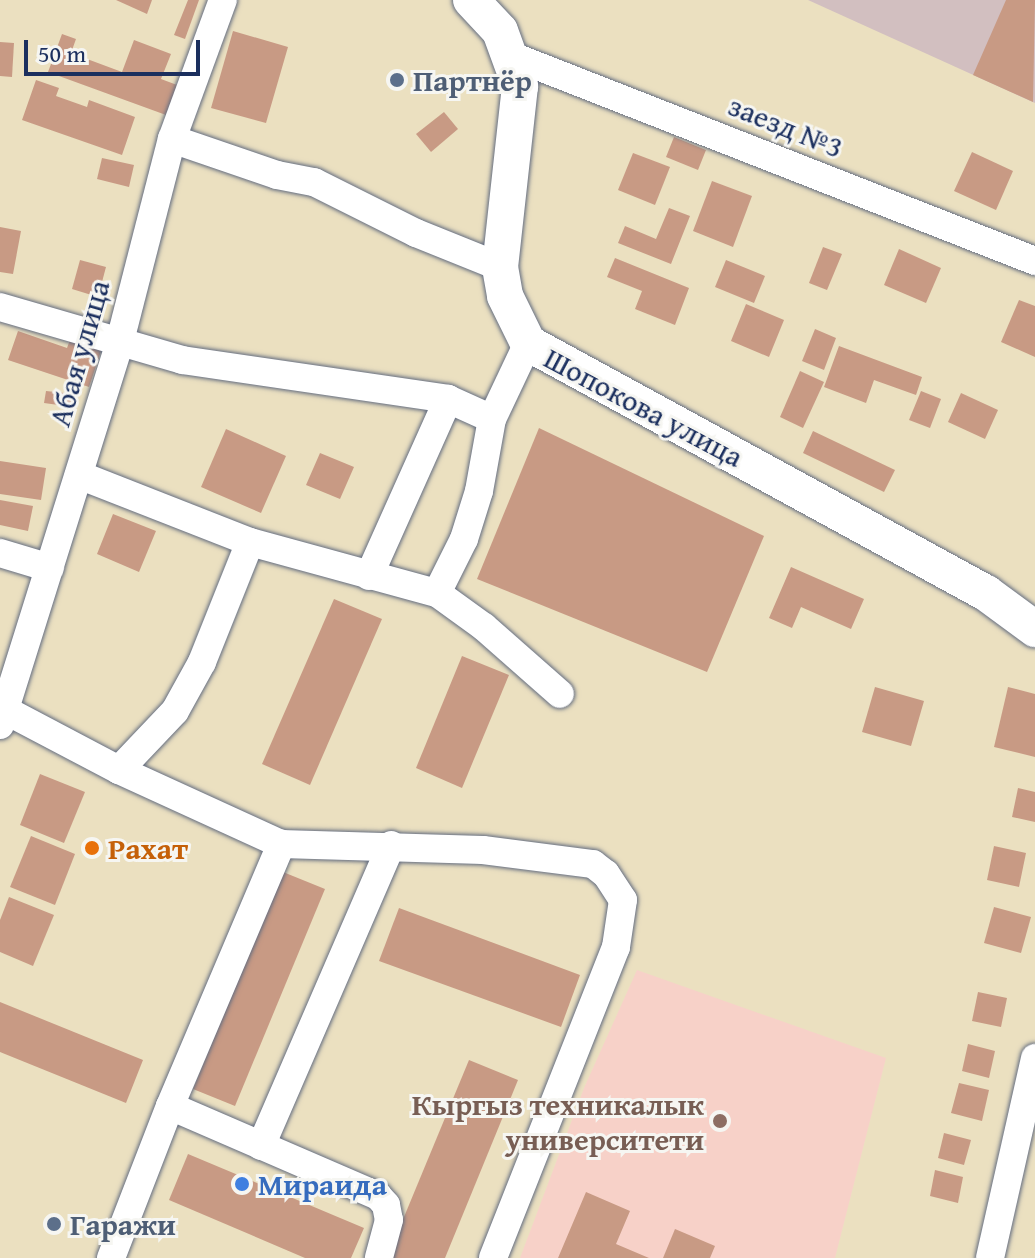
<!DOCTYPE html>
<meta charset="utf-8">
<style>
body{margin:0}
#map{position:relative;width:1035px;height:1258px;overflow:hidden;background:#ebe0c0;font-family:"Gentium Book Plus",serif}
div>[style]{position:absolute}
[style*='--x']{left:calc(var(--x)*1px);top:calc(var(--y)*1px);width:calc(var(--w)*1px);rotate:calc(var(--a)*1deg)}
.built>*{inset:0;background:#f7d1c8}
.industrial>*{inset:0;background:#d2bfc0}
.building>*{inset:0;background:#c89a84}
.roads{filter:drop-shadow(0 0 2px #646d80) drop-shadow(0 0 2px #646d80)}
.minor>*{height:28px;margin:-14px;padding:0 14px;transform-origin:14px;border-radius:14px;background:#fff}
.tertiary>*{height:36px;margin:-18px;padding:0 18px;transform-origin:18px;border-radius:18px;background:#fff}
.dots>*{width:22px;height:22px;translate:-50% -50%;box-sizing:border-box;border:4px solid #f6f6f2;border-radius:50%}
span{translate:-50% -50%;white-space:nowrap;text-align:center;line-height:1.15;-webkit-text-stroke:6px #f6f6f2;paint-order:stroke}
.service-label{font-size:30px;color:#4e5e75;font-weight:700}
.left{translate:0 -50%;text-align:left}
.street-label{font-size:30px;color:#1b2f5e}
.food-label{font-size:30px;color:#c56008;font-weight:700}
.education-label{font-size:30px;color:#785e54;font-weight:700}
.right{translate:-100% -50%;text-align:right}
.shop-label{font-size:30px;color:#366cbe;font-weight:700}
.scale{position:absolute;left:24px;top:40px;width:176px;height:36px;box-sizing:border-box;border:4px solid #1b2f5e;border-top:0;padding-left:10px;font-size:24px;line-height:28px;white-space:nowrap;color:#1b2f5e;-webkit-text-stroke:6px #f6f6f2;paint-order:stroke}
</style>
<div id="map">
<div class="built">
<div style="clip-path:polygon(637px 970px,886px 1058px,835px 1258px,520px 1258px,584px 1088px)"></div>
</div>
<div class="industrial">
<div style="clip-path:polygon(808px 0,1035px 0,1035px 103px)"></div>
</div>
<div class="building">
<div style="clip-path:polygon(116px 0,152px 0,147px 14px)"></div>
<div style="clip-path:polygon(188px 0,199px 0,185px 39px,174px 35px)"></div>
<div style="clip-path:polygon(1006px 0,1035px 0,1033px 102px,973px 75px)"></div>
<div style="clip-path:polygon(233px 31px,288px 47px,266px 123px,211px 108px)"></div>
<div style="clip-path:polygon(62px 34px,76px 39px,71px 53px,122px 72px,134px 40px,171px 54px,161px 79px,177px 85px,166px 115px,48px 72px)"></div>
<div style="clip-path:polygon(0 42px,14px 43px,12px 77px,0 76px)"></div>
<div style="clip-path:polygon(36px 80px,59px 88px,56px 96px,87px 107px,89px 100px,135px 117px,122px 155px,22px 120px)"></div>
<div style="clip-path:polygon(444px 112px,458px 129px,431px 152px,416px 134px)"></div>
<div style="clip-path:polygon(674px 137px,706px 150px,698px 170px,666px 157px)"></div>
<div style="clip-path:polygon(972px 152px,1013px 171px,996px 210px,954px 191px)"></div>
<div style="clip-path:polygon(633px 153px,670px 167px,655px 205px,618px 190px)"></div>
<div style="clip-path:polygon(102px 158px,134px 165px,129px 187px,97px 179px)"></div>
<div style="clip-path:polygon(712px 181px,752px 196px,733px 247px,693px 231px)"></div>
<div style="clip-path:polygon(669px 208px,690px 216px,671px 264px,618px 243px,625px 226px,656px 239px)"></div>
<div style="clip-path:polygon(0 227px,21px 231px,13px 274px,0 272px)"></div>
<div style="clip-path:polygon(823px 247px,842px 254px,827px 290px,809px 283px)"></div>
<div style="clip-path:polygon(899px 249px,941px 268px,926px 303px,884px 285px)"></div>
<div style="clip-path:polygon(615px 258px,689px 288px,675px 325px,635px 309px,642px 291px,607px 277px)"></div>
<div style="clip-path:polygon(80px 260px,106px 267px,98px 297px,72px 289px)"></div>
<div style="clip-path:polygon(726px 260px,765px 276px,754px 303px,715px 287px)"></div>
<div style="clip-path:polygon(1019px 300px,1035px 306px,1035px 357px,1001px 342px)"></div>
<div style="clip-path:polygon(746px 304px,784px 320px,769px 357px,731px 341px)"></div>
<div style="clip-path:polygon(815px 329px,836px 338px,824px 370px,802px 361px)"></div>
<div style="clip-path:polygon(18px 331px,67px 348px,71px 337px,102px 348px,89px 387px,8px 360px)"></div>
<div style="clip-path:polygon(839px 346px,922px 377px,916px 395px,874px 380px,866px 403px,824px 387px)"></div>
<div style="clip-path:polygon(800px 371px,824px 382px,803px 428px,780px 417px)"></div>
<div style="clip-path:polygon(46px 391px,74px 394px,73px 407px,44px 403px)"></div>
<div style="clip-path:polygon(921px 391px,941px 399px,930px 428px,909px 420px)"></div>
<div style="clip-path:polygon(961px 393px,998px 410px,985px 439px,948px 422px)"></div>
<div style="clip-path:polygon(539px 428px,764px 536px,707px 672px,477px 579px)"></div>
<div style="clip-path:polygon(226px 429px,286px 456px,261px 513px,201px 487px)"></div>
<div style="clip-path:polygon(813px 431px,895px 470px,884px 492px,803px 453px)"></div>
<div style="clip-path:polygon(320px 453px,354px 467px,340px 499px,306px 485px)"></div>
<div style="clip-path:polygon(0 461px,46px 468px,41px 500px,0 494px)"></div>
<div style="clip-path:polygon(0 500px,33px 506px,28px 531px,0 525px)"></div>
<div style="clip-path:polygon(113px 514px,156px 531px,139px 572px,97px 554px)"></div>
<div style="clip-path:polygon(791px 567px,864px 599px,851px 629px,801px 607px,792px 628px,769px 618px)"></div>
<div style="clip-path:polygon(334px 599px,382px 619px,310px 785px,262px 764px)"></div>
<div style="clip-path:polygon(462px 656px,509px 675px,462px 788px,416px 768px)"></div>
<div style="clip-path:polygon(875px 687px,924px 701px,911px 746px,862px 732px)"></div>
<div style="clip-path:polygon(1008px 687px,1035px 694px,1035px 757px,994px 747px)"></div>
<div style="clip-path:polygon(40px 774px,85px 792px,64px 843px,20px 825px)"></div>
<div style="clip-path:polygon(1018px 788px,1035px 792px,1035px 822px,1012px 817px)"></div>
<div style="clip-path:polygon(31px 836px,75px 854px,55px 905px,10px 887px)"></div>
<div style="clip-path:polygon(994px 846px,1026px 853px,1019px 887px,987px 880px)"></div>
<div style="clip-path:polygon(283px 872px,325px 889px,235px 1106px,193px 1089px)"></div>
<div style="clip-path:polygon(9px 897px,54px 915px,33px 966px,0 952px,0 920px)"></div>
<div style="clip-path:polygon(994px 907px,1031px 917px,1021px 953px,984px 943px)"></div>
<div style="clip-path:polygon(399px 908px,580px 975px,561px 1027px,379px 961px)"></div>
<div style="clip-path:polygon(978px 992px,1007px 998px,1001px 1027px,972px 1021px)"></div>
<div style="clip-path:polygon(0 1002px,143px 1060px,126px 1103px,0 1052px)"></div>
<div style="clip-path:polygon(968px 1044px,995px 1051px,989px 1078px,962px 1071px)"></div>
<div style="clip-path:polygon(469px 1060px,518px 1080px,445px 1258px,387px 1258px)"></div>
<div style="clip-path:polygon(959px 1083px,989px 1090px,982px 1121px,951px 1113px)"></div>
<div style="clip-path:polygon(944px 1133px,971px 1140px,964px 1165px,938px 1158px)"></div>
<div style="clip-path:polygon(188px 1154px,364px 1228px,351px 1258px,305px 1258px,169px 1200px)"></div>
<div style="clip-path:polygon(935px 1170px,963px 1177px,958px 1203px,930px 1196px)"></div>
<div style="clip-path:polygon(586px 1192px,630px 1211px,616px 1244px,649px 1258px,558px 1258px)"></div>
<div style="clip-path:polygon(675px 1229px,715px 1246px,710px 1258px,663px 1258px)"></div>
</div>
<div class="roads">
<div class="minor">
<div style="--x:512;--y:56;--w:562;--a:21.4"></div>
<div style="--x:172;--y:139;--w:111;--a:18.9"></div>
<div style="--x:277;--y:175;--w:38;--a:11"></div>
<div style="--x:314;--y:182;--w:114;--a:26.6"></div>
<div style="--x:416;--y:233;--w:91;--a:22"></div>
<div style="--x:0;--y:307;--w:190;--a:16.2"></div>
<div style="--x:182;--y:360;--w:269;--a:8.3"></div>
<div style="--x:448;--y:399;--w:48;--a:24.4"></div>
<div style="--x:79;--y:475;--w:184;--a:21.4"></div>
<div style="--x:250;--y:542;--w:194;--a:15.3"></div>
<div style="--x:437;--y:593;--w:58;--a:35.9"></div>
<div style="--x:484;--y:627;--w:101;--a:41.4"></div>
<div style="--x:0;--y:553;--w:52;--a:16.7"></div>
<div style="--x:369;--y:576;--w:194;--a:-65.9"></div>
<div style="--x:437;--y:593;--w:60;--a:-63.4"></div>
<div style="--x:464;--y:539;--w:50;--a:-72.6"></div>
<div style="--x:479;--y:491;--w:73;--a:-79.8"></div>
<div style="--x:492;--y:419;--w:84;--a:-64.7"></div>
<div style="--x:5;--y:710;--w:129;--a:27.8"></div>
<div style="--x:119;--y:770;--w:178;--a:24.6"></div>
<div style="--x:281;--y:844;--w:202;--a:1.7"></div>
<div style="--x:483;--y:850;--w:111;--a:7.3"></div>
<div style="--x:593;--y:864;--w:16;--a:38"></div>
<div style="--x:606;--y:874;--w:31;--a:57"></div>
<div style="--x:623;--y:900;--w:48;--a:98.5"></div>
<div style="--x:616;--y:947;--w:334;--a:111.6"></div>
<div style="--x:0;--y:725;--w:402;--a:-72.6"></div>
<div style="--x:120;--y:341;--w:209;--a:-75.6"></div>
<div style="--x:172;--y:139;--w:148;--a:-69.9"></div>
<div style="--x:119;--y:770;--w:81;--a:-46.5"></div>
<div style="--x:175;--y:711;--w:56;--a:-61.1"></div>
<div style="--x:202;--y:662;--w:129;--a:-68.2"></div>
<div style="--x:170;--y:1106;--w:227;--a:23.4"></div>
<div style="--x:378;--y:1196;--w:12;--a:48"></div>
<div style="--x:386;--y:1205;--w:15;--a:79"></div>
<div style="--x:389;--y:1220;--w:39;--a:105"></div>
<div style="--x:261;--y:1146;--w:328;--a:-66.6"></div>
<div style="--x:111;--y:1258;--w:163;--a:-68.8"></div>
<div style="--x:170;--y:1106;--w:285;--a:-67"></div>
<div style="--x:990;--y:1258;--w:205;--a:-77.3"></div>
</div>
<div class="tertiary">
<div style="--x:471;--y:0;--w:42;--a:46.9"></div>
<div style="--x:500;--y:31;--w:59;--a:70"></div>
<div style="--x:520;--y:86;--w:182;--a:96.3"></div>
<div style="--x:500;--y:267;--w:29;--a:80"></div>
<div style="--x:505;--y:296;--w:52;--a:63.9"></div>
<div style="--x:528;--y:343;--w:522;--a:28.63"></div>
<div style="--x:986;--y:593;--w:61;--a:36.3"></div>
</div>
</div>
<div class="dots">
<div style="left:397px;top:80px;background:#5c6f8a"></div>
<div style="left:92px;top:848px;background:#e8710a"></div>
<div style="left:720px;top:1121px;background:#8d6e63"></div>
<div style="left:242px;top:1184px;background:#3f7fe0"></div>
<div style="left:54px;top:1224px;background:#5c6f8a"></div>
</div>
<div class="service-label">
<span class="left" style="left:413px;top:80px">Партнёр</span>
<span class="left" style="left:70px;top:1224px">Гаражи</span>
</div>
<div class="street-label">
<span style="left:786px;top:126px;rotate:22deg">заезд №3</span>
<span style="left:79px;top:353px;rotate:-74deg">Абая улица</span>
<span style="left:644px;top:407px;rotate:28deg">Шопокова улица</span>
</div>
<div class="food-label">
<span class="left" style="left:108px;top:848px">Рахат</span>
</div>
<div class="education-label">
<span class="right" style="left:704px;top:1121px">Кыргыз техникалык<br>университети</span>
</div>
<div class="shop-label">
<span class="left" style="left:258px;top:1184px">Мираида</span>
</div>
<div class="scale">50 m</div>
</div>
